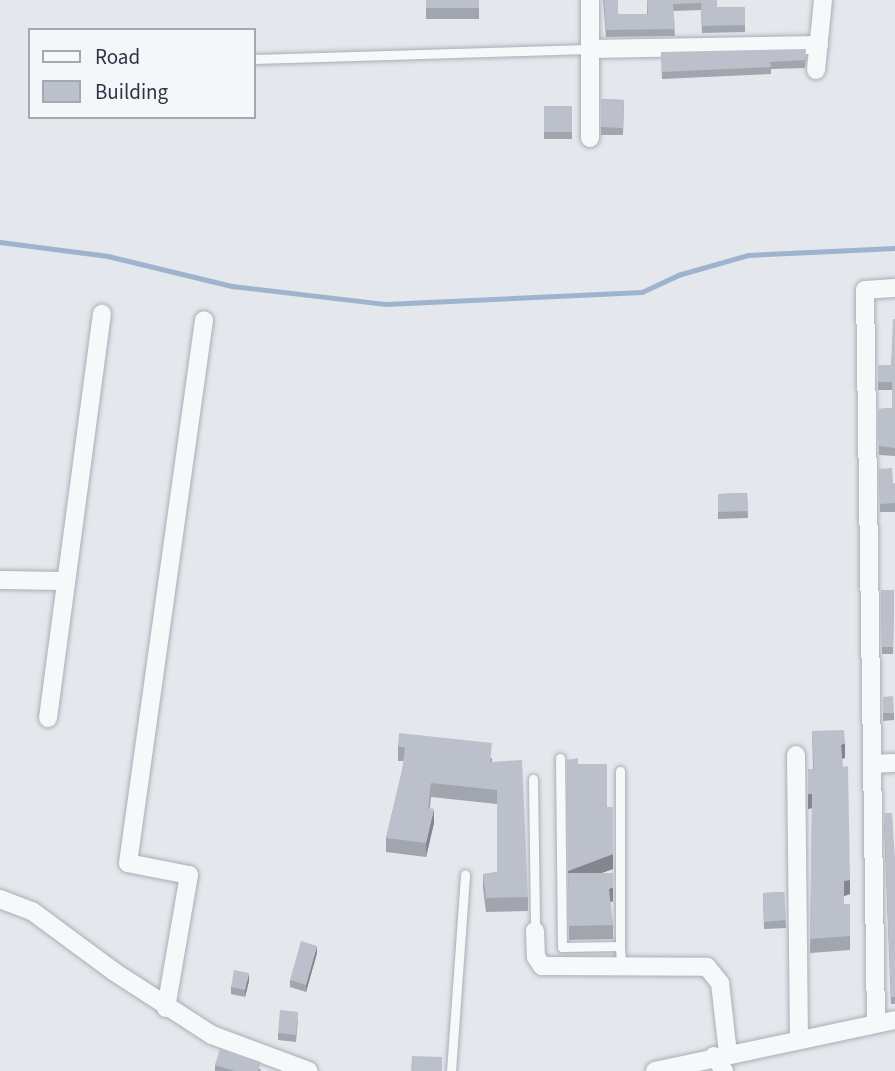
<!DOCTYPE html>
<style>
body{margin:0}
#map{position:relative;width:895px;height:1071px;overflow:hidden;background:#e4e7ec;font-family:"Source Sans 3",sans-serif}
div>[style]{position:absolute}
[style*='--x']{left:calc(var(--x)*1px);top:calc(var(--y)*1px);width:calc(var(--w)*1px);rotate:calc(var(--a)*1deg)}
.stream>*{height:4.5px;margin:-2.25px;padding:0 2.25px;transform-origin:2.25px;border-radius:2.25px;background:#9fb4cc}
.roads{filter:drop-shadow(0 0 2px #a9aeb7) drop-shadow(0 0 2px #a9aeb7)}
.service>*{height:9px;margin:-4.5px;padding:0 4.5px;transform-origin:4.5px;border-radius:4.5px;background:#f7f8fa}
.minor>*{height:18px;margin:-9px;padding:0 9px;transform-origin:9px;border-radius:9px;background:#f7f8fa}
.wall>*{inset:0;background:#a1a5ae}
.shaded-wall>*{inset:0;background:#83868d}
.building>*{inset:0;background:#bbc0ca}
span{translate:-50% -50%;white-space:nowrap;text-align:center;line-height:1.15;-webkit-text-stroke:6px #f4f6f9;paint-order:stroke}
.legend{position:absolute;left:28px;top:28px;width:228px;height:91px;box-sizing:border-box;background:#f4f6f9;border:2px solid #a4a8b1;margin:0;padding:9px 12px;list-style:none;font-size:21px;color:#2b3445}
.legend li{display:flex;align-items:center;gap:14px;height:35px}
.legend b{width:35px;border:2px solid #a4a8b1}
</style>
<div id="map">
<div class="stream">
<div style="--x:0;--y:242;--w:109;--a:7.4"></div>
<div style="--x:108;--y:256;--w:128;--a:13.6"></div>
<div style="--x:232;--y:286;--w:155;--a:6.7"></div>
<div style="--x:386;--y:304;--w:256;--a:-2.7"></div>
<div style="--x:642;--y:292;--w:40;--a:-25"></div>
<div style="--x:678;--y:275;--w:73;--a:-15.9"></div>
<div style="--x:748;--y:255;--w:147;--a:-2.7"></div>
</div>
<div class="roads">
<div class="service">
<div style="--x:254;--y:59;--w:335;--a:-1.7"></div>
<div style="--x:560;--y:758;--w:189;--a:89.4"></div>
<div style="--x:562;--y:947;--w:58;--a:-1"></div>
<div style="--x:620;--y:946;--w:20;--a:87"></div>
<div style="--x:620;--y:771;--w:176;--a:90"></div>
<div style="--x:533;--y:779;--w:152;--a:89.2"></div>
<div style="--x:451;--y:1071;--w:197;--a:-85.9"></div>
</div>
<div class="minor">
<div style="--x:589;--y:49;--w:230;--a:-1"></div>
<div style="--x:816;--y:70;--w:70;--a:-84.3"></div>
<div style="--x:590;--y:138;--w:138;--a:-90"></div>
<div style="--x:0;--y:580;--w:66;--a:0.9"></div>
<div style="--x:48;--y:718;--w:408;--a:-82.4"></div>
<div style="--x:796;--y:755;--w:284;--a:89.4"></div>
<div style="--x:873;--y:764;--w:22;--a:-3"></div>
<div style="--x:0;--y:899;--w:34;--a:21"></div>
<div style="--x:32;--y:911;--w:101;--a:36.5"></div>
<div style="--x:113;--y:971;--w:118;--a:32.9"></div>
<div style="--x:212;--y:1035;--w:103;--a:20.4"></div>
<div style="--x:535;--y:931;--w:26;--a:88"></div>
<div style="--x:536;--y:957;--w:11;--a:56"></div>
<div style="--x:542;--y:966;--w:165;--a:0.3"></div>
<div style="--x:707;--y:967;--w:21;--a:51"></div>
<div style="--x:720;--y:983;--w:70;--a:83.5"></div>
<div style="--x:166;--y:1008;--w:135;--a:-80.2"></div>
<div style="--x:189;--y:875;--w:62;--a:-168.9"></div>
<div style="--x:128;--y:863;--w:548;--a:-82.03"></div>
<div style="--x:876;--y:1023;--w:733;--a:-90.86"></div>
<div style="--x:865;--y:290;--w:30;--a:-4"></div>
<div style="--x:714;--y:1056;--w:18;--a:56"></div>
<div style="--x:655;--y:1071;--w:245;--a:-12"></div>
</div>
</div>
<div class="wall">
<div style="clip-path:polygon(426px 0,479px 0,479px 19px,426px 19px)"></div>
<div style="clip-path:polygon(603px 0,618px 0,618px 14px,647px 14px,647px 0,717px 0,717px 7px,745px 7px,745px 32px,702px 33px,701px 10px,673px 11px,675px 36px,606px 37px)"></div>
<div style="clip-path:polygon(661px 52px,806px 57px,805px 68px,771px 69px,771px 74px,662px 79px)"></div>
<div style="clip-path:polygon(601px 99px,624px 100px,623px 135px,601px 135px)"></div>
<div style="clip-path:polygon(544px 106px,572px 106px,572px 139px,544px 139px)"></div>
<div style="clip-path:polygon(895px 319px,895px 456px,879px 455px,878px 409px,892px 408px,892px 390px,878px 390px,878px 365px,891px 365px)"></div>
<div style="clip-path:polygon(879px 469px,893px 484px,895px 483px,895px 512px,880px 512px)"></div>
<div style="clip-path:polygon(747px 493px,748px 518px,718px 519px,718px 494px)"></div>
<div style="clip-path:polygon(881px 590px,894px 590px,893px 654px,882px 654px)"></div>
<div style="clip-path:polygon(883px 697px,894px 713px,894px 720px,883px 721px)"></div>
<div style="clip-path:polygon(812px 731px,845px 758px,842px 759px,850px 894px,844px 896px,844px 904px,850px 904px,850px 950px,810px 953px,812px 808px,808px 809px,808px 769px,813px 769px)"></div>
<div style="clip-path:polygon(398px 746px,492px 758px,492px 762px,528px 897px,528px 911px,486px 912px,483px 888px,483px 874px,497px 872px,497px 804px,431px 797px,430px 808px,434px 823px,426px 857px,386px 852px,386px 838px,402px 771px,404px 761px,398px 761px)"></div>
<div style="clip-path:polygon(567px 760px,578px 764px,607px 807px,613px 869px,601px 873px,613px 901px,610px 902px,613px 925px,613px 939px,569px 940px)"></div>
<div style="clip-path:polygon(884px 821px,895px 860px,895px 1004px,891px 1004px)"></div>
<div style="clip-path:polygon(784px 892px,786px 928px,764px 929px,763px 893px)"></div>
<div style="clip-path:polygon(317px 953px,306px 992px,290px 987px,290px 980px)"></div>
<div style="clip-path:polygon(249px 981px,245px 997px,231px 994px,231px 987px)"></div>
<div style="clip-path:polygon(298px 1019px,296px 1042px,278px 1040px,278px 1033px)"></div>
<div style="clip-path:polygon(215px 1065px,261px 1069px,260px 1071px,215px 1071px)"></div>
</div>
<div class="shaded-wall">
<div style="clip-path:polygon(845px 743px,845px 758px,841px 759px,841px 745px)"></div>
<div style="clip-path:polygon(808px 794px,812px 794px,812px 808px,808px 809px)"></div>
<div style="clip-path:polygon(434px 809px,434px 823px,426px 857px,426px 843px)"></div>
<div style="clip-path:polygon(613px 854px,613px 869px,568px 885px,568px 871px)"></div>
<div style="clip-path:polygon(850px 880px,850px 894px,844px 896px,844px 881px)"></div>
<div style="clip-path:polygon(613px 887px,613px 901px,609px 903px,609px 889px)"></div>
<div style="clip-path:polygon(317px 946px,317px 953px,306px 992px,306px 985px)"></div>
<div style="clip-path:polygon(249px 973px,249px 981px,245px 997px,245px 990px)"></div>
</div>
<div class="building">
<div style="clip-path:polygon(426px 0,479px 0,479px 8px,426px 8px)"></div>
<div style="clip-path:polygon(604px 0,618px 0,618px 14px,648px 14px,647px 0,717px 0,717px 7px,745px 7px,745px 25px,702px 26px,701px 3px,673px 4px,675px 29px,606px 30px)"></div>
<div style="clip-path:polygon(806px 49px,805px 60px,770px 62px,771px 67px,662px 72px,661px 52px)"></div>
<div style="clip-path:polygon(601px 99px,624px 100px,623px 128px,601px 127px)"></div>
<div style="clip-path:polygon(544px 106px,572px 106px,572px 132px,544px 132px)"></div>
<div style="clip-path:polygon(893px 319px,895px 319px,895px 448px,879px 446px,878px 409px,892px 408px,892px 382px,878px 382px,878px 365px,891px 365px)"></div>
<div style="clip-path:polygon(892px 468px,893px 484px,895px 483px,895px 503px,880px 504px,879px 469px)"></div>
<div style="clip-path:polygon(747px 493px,748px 511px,718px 512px,718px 494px)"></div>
<div style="clip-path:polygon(881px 590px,894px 590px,893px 647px,882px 647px)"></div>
<div style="clip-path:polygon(893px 696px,894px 713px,883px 713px,883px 697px)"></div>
<div style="clip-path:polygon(844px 730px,845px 743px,841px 745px,843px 767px,848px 766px,850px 880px,844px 881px,844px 904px,850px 904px,850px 936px,810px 939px,812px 794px,808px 794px,808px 769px,814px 769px,812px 731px)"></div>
<div style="clip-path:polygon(399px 733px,492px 743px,490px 762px,522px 760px,528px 897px,486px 898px,483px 874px,497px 872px,497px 790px,431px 783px,428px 808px,434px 809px,426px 843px,386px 838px,402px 771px,405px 747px,398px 746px)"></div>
<div style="clip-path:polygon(578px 758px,578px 764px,607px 764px,607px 807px,613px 807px,613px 854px,568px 871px,567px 760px)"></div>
<div style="clip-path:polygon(884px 813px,892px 813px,895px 860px,895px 997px,891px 997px)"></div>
<div style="clip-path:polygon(568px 873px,613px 873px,613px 887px,609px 889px,613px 925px,569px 926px)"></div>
<div style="clip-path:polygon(784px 892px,786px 920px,764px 922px,763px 893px)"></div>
<div style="clip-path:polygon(301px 941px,317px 946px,306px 985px,290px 980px)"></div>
<div style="clip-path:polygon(234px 970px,249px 973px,245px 990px,231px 987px)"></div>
<div style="clip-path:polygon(280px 1010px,298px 1012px,296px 1035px,278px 1033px)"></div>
<div style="clip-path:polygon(220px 1048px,261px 1062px,258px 1071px,234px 1071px,215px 1065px)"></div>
<div style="clip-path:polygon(412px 1056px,442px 1057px,442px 1071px,411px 1071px)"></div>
</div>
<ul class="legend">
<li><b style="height:9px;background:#f7f8fa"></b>Road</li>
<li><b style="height:19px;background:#bbc0ca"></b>Building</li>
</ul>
</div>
